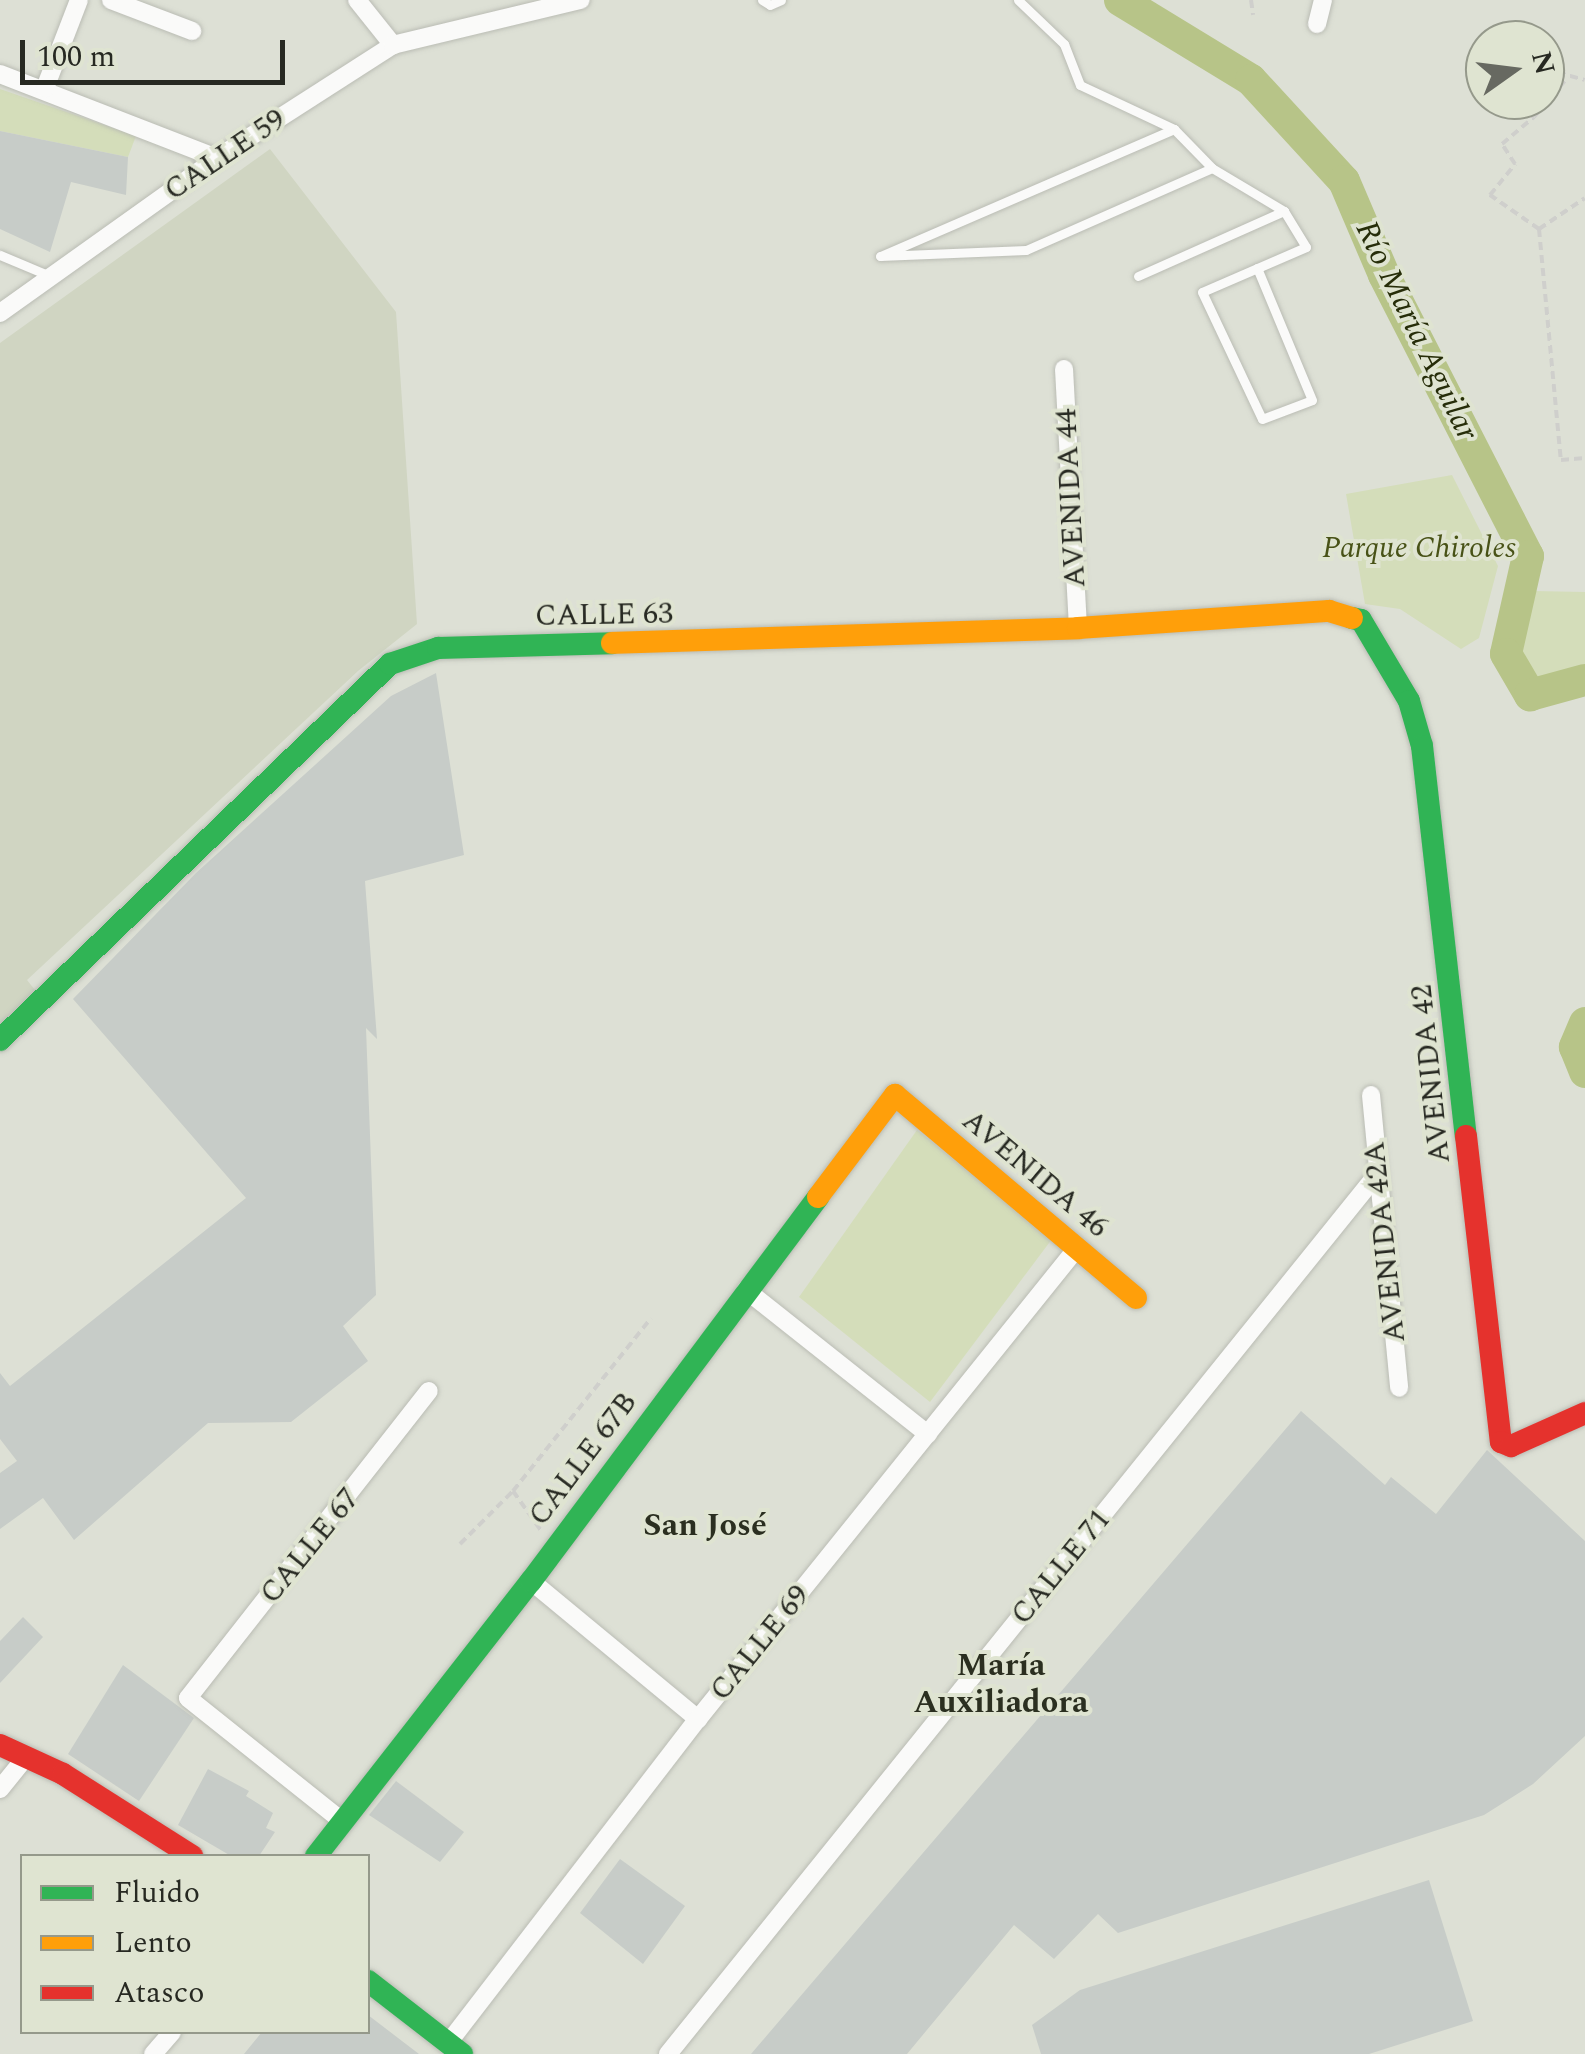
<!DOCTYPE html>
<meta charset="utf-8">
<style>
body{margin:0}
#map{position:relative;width:1585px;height:2054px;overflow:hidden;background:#dde0d5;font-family:Spectral,serif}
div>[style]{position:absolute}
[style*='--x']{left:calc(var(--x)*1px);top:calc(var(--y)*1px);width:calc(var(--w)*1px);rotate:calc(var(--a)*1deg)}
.built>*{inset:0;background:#d0d5c2}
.green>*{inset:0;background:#d4ddba}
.river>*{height:32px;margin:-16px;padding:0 16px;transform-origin:16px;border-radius:16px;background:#b7c488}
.building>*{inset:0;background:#c7ccc8}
.path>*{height:4px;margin-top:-2px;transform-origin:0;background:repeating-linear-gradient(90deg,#cfcfcc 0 8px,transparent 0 13px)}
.roads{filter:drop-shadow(0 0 2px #babcb4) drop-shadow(0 0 2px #babcb4)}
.lane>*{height:9px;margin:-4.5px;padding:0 4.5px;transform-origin:4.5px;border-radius:4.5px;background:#fafaf9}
.street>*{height:18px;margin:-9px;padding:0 9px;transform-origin:9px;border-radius:9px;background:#fafaf9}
.fast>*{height:22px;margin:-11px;padding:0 11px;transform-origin:11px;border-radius:11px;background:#30b455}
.slow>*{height:22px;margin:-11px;padding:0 11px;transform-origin:11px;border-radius:11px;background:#ff9f0a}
.jam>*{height:22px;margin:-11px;padding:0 11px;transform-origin:11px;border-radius:11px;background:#e5322d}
span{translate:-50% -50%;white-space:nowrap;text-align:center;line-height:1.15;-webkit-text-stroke:8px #dfe4d1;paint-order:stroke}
.street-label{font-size:30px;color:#272922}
.park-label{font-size:30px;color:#485217;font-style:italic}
.water-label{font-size:32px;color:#262d09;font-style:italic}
.neighbourhood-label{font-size:32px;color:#2b2f20;font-weight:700}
.legend{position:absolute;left:20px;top:1854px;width:350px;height:180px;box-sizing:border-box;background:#dfe4d1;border:2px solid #95998b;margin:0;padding:12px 18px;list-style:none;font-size:30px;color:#272922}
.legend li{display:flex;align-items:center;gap:20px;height:50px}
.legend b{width:50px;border:2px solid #95998b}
.north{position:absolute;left:1465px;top:20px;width:100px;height:100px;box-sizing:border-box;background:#dfe4d1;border:2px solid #95998b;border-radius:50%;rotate:76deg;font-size:28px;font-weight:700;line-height:40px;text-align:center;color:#272922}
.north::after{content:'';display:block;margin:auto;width:35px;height:45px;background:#676961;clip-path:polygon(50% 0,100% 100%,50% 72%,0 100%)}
.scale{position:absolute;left:20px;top:40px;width:265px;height:45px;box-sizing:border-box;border:5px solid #272922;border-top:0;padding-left:12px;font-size:30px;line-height:35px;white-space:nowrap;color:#272922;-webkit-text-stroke:8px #dfe4d1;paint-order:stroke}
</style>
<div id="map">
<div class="built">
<div style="clip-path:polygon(270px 149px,396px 312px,417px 624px,358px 671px,27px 980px,35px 990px,0 1025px,0 343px)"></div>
</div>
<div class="green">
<div style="clip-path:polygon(0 89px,136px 136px,128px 157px,0 131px)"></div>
<div style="clip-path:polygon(1452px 475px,1498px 566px,1479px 638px,1461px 649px,1400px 609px,1365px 604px,1346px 494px)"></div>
<div style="clip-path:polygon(1533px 591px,1585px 592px,1585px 670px,1561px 678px,1535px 677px,1517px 656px)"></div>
<div style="clip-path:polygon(917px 1130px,1052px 1239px,930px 1402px,799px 1297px)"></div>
</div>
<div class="river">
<div style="--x:1120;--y:0;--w:153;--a:31.4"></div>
<div style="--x:1251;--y:80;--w:137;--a:47.4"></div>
<div style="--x:1344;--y:181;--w:102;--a:66.9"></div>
<div style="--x:1384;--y:275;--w:316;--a:62.9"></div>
<div style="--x:1528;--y:556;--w:100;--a:102.7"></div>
<div style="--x:1506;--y:654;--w:48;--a:59.7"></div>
<div style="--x:1530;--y:695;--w:57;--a:-15.3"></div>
<div style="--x:1585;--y:1023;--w:26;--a:113"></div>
<div style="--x:1575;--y:1047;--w:27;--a:68"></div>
</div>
<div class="building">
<div style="clip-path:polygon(0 131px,128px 157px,126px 195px,71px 182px,50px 252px,0 229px)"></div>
<div style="clip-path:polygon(436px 673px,464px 855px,365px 881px,377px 1039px,366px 1028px,376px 1295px,343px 1326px,368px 1361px,291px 1422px,208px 1423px,74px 1540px,43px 1498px,0 1529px,0 1473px,17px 1461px,0 1439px,0 1373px,10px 1386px,246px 1198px,73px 999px,196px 873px,391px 696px)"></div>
<div style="clip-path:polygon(1301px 1411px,1385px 1485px,1391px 1477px,1436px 1514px,1487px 1450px,1585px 1541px,1585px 1736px,1533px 1784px,1484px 1815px,1118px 1933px,1098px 1914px,1054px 1959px,1014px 1925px,907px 2054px,751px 2054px)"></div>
<div style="clip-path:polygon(23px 1617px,43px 1637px,0 1683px,0 1641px)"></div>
<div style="clip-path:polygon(123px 1665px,194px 1718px,139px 1801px,68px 1754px)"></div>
<div style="clip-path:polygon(208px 1769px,249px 1791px,246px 1796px,273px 1813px,266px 1828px,275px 1832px,259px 1856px,231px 1856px,178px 1825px)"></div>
<div style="clip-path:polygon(396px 1781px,464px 1832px,440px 1862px,369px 1815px)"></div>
<div style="clip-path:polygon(620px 1859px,685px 1906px,643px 1964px,580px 1913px)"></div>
<div style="clip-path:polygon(1429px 1880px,1473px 2021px,1369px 2054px,1041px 2054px,1032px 2025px,1080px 1990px)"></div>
<div style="clip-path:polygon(368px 2015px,419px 2054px,244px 2054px,262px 2032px,368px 2032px)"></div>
</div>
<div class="path">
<div style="--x:1251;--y:0;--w:15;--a:82"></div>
<div style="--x:1545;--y:69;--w:41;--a:15.4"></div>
<div style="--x:1539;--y:229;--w:232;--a:84.6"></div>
<div style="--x:1561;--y:460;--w:24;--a:-5"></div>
<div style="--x:1539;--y:229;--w:60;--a:-145.2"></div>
<div style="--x:1490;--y:195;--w:40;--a:-51"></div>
<div style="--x:1515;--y:164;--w:24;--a:-123"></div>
<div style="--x:1502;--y:144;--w:42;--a:-40.2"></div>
<div style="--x:1534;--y:117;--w:52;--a:-49.6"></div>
<div style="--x:1539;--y:229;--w:55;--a:-34"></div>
<div style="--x:513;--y:1491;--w:50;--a:54.7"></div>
<div style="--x:460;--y:1544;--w:75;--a:-45"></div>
<div style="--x:513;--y:1491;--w:221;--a:-51.4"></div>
</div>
<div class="roads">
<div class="lane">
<div style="--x:762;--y:0;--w:9;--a:32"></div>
<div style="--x:770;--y:5;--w:12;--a:-24"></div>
<div style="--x:1018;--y:0;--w:64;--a:43.7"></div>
<div style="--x:1064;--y:44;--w:44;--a:68.7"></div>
<div style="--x:1080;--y:85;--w:104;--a:25.1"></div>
<div style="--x:1174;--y:129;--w:54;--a:45.7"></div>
<div style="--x:1212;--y:168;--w:84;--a:30.8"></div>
<div style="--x:1284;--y:211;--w:42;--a:58.6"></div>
<div style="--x:1306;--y:247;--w:113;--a:156.6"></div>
<div style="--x:1202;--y:292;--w:140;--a:64.7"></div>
<div style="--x:1262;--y:419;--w:53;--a:-20.8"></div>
<div style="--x:1312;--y:400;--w:143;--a:-112.6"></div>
<div style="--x:1174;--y:129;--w:320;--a:156.6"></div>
<div style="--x:880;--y:256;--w:146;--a:-2.4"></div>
<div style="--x:1026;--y:250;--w:203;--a:-23.8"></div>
<div style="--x:0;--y:255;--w:54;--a:22.8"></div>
<div style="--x:1138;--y:276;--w:160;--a:-24"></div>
</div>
<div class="street">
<div style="--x:111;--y:0;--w:87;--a:20.9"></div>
<div style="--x:357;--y:0;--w:58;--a:51.3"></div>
<div style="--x:1317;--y:24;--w:25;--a:-76"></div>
<div style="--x:0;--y:74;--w:233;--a:21.2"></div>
<div style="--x:45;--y:88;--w:94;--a:-68.9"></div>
<div style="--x:0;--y:313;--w:267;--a:-35.5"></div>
<div style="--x:217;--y:158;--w:209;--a:-32.7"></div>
<div style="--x:393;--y:45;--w:193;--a:-13.5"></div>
<div style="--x:1064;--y:369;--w:259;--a:86.9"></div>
<div style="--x:1371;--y:1095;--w:294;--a:84.5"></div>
<div style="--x:746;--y:1290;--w:232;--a:38.4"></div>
<div style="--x:531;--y:1581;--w:217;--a:39.6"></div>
<div style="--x:0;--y:1789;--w:41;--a:-50.9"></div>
<div style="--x:342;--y:1821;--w:197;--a:-141.4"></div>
<div style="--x:188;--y:1698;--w:390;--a:-51.9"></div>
<div style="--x:449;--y:2042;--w:408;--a:-52.4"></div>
<div style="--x:698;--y:1719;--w:605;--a:-51.18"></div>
<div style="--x:153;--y:2054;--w:29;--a:-49"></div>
<div style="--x:668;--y:2054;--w:1131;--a:-51.13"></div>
</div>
<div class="fast">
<div style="--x:1352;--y:618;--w:9;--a:13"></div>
<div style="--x:1361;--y:620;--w:94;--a:59.3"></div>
<div style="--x:1409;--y:701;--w:47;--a:73.9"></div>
<div style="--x:1422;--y:746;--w:392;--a:83.6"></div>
<div style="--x:0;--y:1040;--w:542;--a:-43.95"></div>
<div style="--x:390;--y:664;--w:51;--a:-18.4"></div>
<div style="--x:438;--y:648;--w:174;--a:-1.6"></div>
<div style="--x:316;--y:1856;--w:349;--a:-52"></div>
<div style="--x:531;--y:1581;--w:479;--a:-53.2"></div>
<div style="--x:368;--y:1981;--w:119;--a:37.8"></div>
</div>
<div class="slow">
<div style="--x:612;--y:643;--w:466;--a:-1.8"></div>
<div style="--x:1078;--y:628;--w:252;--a:-3.9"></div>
<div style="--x:1329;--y:611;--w:24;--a:17"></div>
<div style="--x:818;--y:1197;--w:128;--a:-53"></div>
<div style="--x:895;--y:1095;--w:315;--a:40.1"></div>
</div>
<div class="jam">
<div style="--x:1466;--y:1136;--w:308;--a:83.5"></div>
<div style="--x:1501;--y:1442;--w:11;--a:22"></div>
<div style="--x:1511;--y:1446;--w:81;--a:-24"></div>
<div style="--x:0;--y:1745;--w:69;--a:24.7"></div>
<div style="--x:63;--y:1774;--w:153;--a:32.4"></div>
</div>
</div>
<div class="street-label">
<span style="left:225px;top:155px;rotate:-34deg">CALLE 59</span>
<span style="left:1071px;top:498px;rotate:-93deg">AVENIDA 44</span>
<span style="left:604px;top:615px;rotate:-1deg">CALLE 63</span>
<span style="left:1431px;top:1074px;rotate:-96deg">AVENIDA 42</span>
<span style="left:1035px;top:1174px;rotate:40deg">AVENIDA 46</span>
<span style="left:1385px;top:1242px;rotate:-96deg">AVENIDA 42A</span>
<span style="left:583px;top:1459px;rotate:-53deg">CALLE 67B</span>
<span style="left:310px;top:1546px;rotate:-51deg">CALLE 67</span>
<span style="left:1061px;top:1567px;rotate:-51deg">CALLE 71</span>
<span style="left:760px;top:1643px;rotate:-51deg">CALLE 69</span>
</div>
<div class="park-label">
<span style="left:1419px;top:548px">Parque Chiroles</span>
</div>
<div class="water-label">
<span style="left:1416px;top:331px;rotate:64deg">Río María Aguilar</span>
</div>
<div class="neighbourhood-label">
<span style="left:705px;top:1526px">San José</span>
<span style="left:1001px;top:1685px">María<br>Auxiliadora</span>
</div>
<ul class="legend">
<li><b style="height:12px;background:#30b455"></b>Fluido</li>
<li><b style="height:12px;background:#ff9f0a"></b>Lento</li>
<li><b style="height:12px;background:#e5322d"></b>Atasco</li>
</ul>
<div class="north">N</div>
<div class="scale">100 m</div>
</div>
